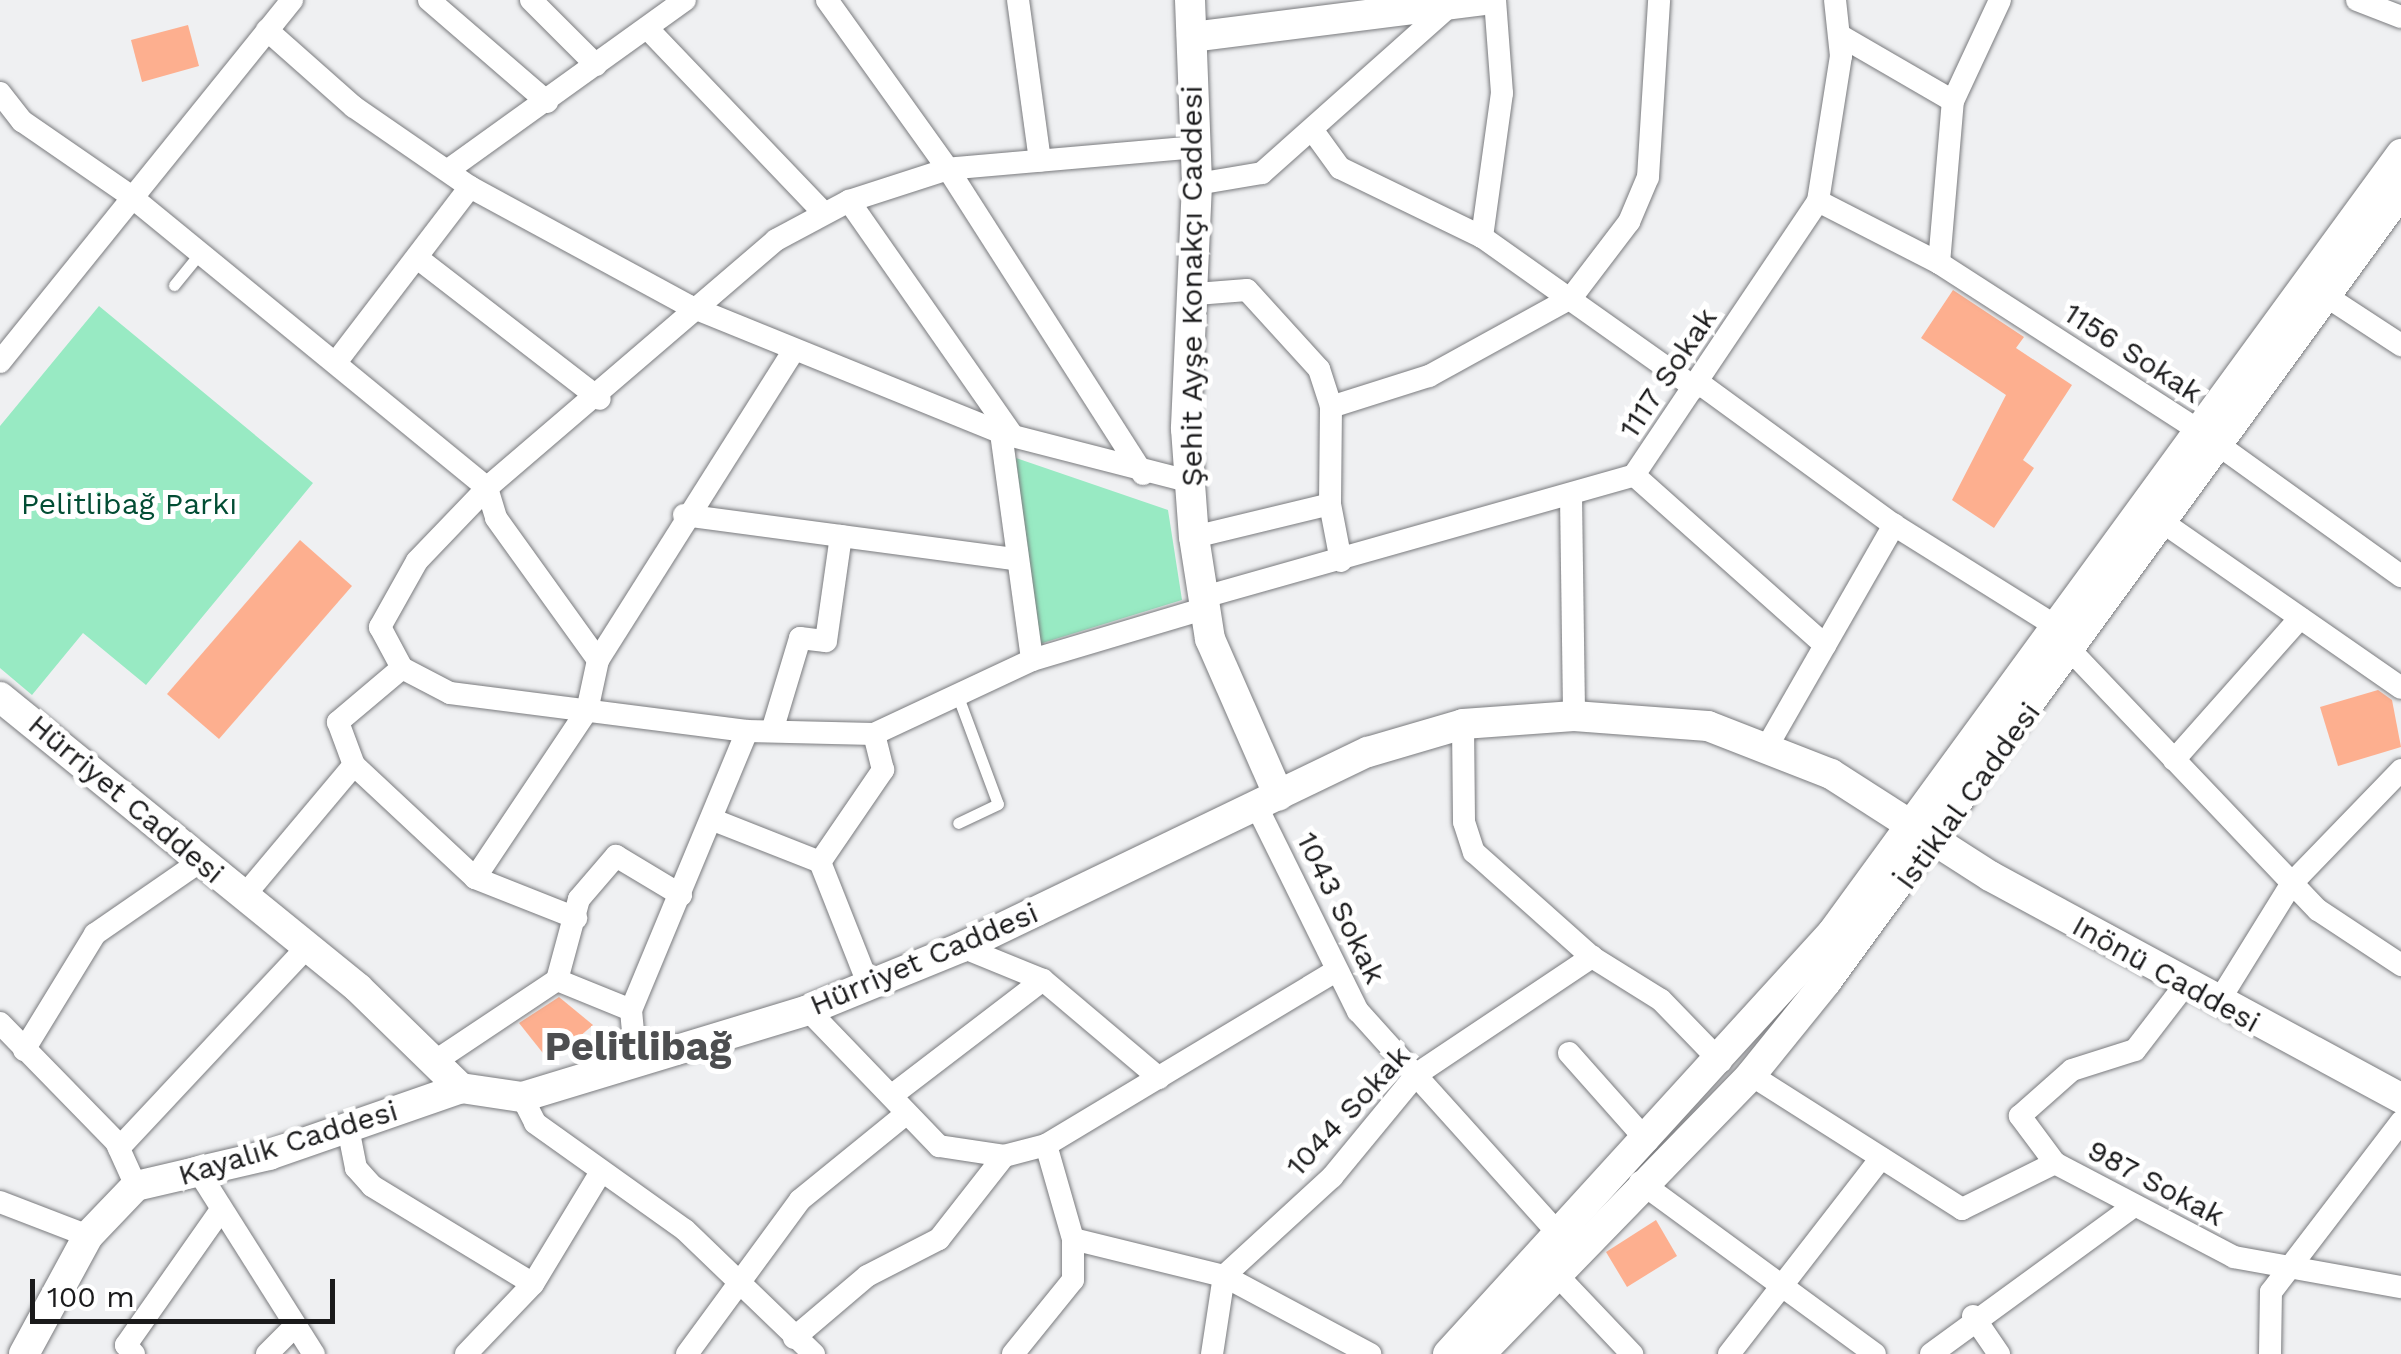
<!DOCTYPE html>
<meta charset="utf-8">
<style>
body{margin:0}
#map{position:relative;width:2401px;height:1354px;overflow:hidden;background:#eff0f2;font-family:"Work Sans",sans-serif}
div>[style]{position:absolute}
[style*='--x']{left:calc(var(--x)*1px);top:calc(var(--y)*1px);width:calc(var(--w)*1px);rotate:calc(var(--a)*1deg)}
.green>*{inset:0;background:#98eac3}
.building>*{inset:0;background:#fdaf8f}
.roads{filter:drop-shadow(0 0 2px #7a7b7e) drop-shadow(0 0 2px #7a7b7e)}
.lane>*{height:11px;margin:-5.5px;padding:0 5.5px;transform-origin:5.5px;border-radius:5.5px;background:#fff}
.street>*{height:22px;margin:-11px;padding:0 11px;transform-origin:11px;border-radius:11px;background:#fff}
.secondary>*{height:30px;margin:-15px;padding:0 15px;transform-origin:15px;border-radius:15px;background:#fff}
span{translate:-50% -50%;white-space:nowrap;text-align:center;line-height:1.15;-webkit-text-stroke:10px #fff;paint-order:stroke}
.street-label{font-size:30px;color:#1a1a1b}
.park-label{font-size:30px;color:#024d34}
.district-label{font-size:40px;color:#4d4e50;font-weight:700}
.scale{position:absolute;left:30px;top:1279px;width:305px;height:45px;box-sizing:border-box;border:5px solid #1a1a1b;border-top:0;padding-left:12px;font-size:30px;line-height:35px;white-space:nowrap;color:#1a1a1b;-webkit-text-stroke:8px #fff;paint-order:stroke}
</style>
<div id="map">
<div class="green">
<div style="clip-path:polygon(99px 306px,313px 483px,146px 685px,83px 633px,32px 695px,0 668px,0 426px)"></div>
<div style="clip-path:polygon(1016px 458px,1168px 510px,1182px 600px,1036px 645px)"></div>
</div>
<div class="building">
<div style="clip-path:polygon(188px 25px,199px 66px,142px 82px,131px 40px)"></div>
<div style="clip-path:polygon(1953px 290px,2024px 337px,2016px 348px,2072px 385px,2023px 460px,2034px 468px,1994px 528px,1952px 500px,2006px 395px,1921px 338px)"></div>
<div style="clip-path:polygon(300px 540px,352px 586px,219px 739px,167px 694px)"></div>
<div style="clip-path:polygon(2378px 690px,2392px 700px,2401px 747px,2338px 766px,2320px 707px)"></div>
<div style="clip-path:polygon(559px 997px,593px 1025px,550px 1062px,519px 1023px)"></div>
<div style="clip-path:polygon(1656px 1220px,1677px 1256px,1627px 1287px,1606px 1252px)"></div>
</div>
<div class="roads">
<div class="lane">
<div style="--x:174;--y:285;--w:41;--a:-50.9"></div>
<div style="--x:957;--y:694;--w:117;--a:69.6"></div>
<div style="--x:998;--y:804;--w:44;--a:154.6"></div>
</div>
<div class="street">
<div style="--x:429;--y:0;--w:156;--a:40.8"></div>
<div style="--x:531;--y:0;--w:92;--a:45"></div>
<div style="--x:827;--y:0;--w:208;--a:54.4"></div>
<div style="--x:948;--y:169;--w:362;--a:57.4"></div>
<div style="--x:1018;--y:0;--w:162;--a:82.2"></div>
<div style="--x:2357;--y:0;--w:47;--a:21.1"></div>
<div style="--x:648;--y:29;--w:255;--a:46.3"></div>
<div style="--x:267;--y:30;--w:116;--a:41.5"></div>
<div style="--x:354;--y:107;--w:141;--a:34.6"></div>
<div style="--x:470;--y:187;--w:249;--a:28.5"></div>
<div style="--x:689;--y:306;--w:337;--a:22.1"></div>
<div style="--x:1001;--y:433;--w:193;--a:14.4"></div>
<div style="--x:1841;--y:36;--w:129;--a:30.1"></div>
<div style="--x:0;--y:93;--w:36;--a:52"></div>
<div style="--x:22;--y:121;--w:129;--a:34.6"></div>
<div style="--x:128;--y:194;--w:464;--a:39.3"></div>
<div style="--x:487;--y:488;--w:31;--a:73"></div>
<div style="--x:496;--y:518;--w:175;--a:54.3"></div>
<div style="--x:1316;--y:135;--w:41;--a:54"></div>
<div style="--x:1340;--y:168;--w:158;--a:25.9"></div>
<div style="--x:1482;--y:237;--w:261;--a:35.3"></div>
<div style="--x:1197;--y:147;--w:250;--a:175"></div>
<div style="--x:948;--y:169;--w:104;--a:162.1"></div>
<div style="--x:849;--y:201;--w:83;--a:151.9"></div>
<div style="--x:776;--y:240;--w:381;--a:139.4"></div>
<div style="--x:487;--y:488;--w:101;--a:133.8"></div>
<div style="--x:417;--y:561;--w:76;--a:119.3"></div>
<div style="--x:380;--y:627;--w:47;--a:61.8"></div>
<div style="--x:402;--y:668;--w:54;--a:27.5"></div>
<div style="--x:450;--y:693;--w:299;--a:7.3"></div>
<div style="--x:747;--y:731;--w:127;--a:1.4"></div>
<div style="--x:874;--y:734;--w:174;--a:-25.1"></div>
<div style="--x:1032;--y:660;--w:182;--a:-16.6"></div>
<div style="--x:451;--y:168;--w:288;--a:-35.7"></div>
<div style="--x:1197;--y:184;--w:66;--a:-9.6"></div>
<div style="--x:1262;--y:173;--w:245;--a:-41.7"></div>
<div style="--x:849;--y:201;--w:283;--a:55.1"></div>
<div style="--x:1818;--y:201;--w:136;--a:27.1"></div>
<div style="--x:1939;--y:263;--w:305;--a:32.8"></div>
<div style="--x:2195;--y:428;--w:254;--a:35.7"></div>
<div style="--x:1482;--y:237;--w:145;--a:-82.1"></div>
<div style="--x:1502;--y:93;--w:93;--a:-94.3"></div>
<div style="--x:420;--y:260;--w:227;--a:37.7"></div>
<div style="--x:1939;--y:263;--w:163;--a:-85.1"></div>
<div style="--x:1953;--y:101;--w:111;--a:-65"></div>
<div style="--x:1196;--y:294;--w:51;--a:-4.5"></div>
<div style="--x:1247;--y:290;--w:107;--a:47.7"></div>
<div style="--x:1319;--y:369;--w:40;--a:72"></div>
<div style="--x:1331;--y:407;--w:97;--a:90.6"></div>
<div style="--x:1330;--y:504;--w:58;--a:79.1"></div>
<div style="--x:2326;--y:296;--w:90;--a:33.2"></div>
<div style="--x:337;--y:361;--w:219;--a:-52.6"></div>
<div style="--x:0;--y:362;--w:465;--a:-51.1"></div>
<div style="--x:1699;--y:383;--w:241;--a:36.1"></div>
<div style="--x:1894;--y:525;--w:192;--a:32"></div>
<div style="--x:1331;--y:407;--w:103;--a:-17.6"></div>
<div style="--x:1429;--y:376;--w:162;--a:-28.8"></div>
<div style="--x:1571;--y:298;--w:96;--a:-52.7"></div>
<div style="--x:1629;--y:222;--w:49;--a:-67.1"></div>
<div style="--x:1648;--y:177;--w:177;--a:-86.4"></div>
<div style="--x:1001;--y:433;--w:229;--a:82.2"></div>
<div style="--x:1634;--y:475;--w:256;--a:41.7"></div>
<div style="--x:1571;--y:496;--w:220;--a:89.2"></div>
<div style="--x:684;--y:515;--w:331;--a:7.6"></div>
<div style="--x:2161;--y:521;--w:292;--a:34.8"></div>
<div style="--x:1194;--y:537;--w:140;--a:-13.6"></div>
<div style="--x:1204;--y:597;--w:447;--a:-15.8"></div>
<div style="--x:1634;--y:475;--w:330;--a:-56.1"></div>
<div style="--x:1818;--y:201;--w:147;--a:-81"></div>
<div style="--x:1841;--y:56;--w:56;--a:-96.1"></div>
<div style="--x:2073;--y:653;--w:355;--a:46.4"></div>
<div style="--x:2318;--y:910;--w:100;--a:33.5"></div>
<div style="--x:402;--y:668;--w:84;--a:139.8"></div>
<div style="--x:338;--y:722;--w:46;--a:69.6"></div>
<div style="--x:354;--y:765;--w:166;--a:43"></div>
<div style="--x:475;--y:878;--w:109;--a:21.6"></div>
<div style="--x:1463;--y:724;--w:98;--a:89.4"></div>
<div style="--x:1464;--y:822;--w:32;--a:72"></div>
<div style="--x:1474;--y:852;--w:158;--a:41.7"></div>
<div style="--x:1592;--y:957;--w:81;--a:31.9"></div>
<div style="--x:1661;--y:1000;--w:86;--a:45.9"></div>
<div style="--x:772;--y:731;--w:97;--a:-73.2"></div>
<div style="--x:800;--y:638;--w:26;--a:7"></div>
<div style="--x:826;--y:641;--w:106;--a:-81.9"></div>
<div style="--x:1768;--y:745;--w:254;--a:-60.2"></div>
<div style="--x:2174;--y:760;--w:190;--a:-48.4"></div>
<div style="--x:1257;--y:807;--w:228;--a:63.7"></div>
<div style="--x:1358;--y:1011;--w:314;--a:48"></div>
<div style="--x:711;--y:819;--w:117;--a:21.5"></div>
<div style="--x:820;--y:862;--w:112;--a:-55.6"></div>
<div style="--x:883;--y:770;--w:37;--a:-104"></div>
<div style="--x:820;--y:862;--w:133;--a:68.4"></div>
<div style="--x:475;--y:878;--w:201;--a:-56.2"></div>
<div style="--x:587;--y:711;--w:52;--a:-77.8"></div>
<div style="--x:598;--y:660;--w:361;--a:-57.7"></div>
<div style="--x:244;--y:896;--w:171;--a:-50"></div>
<div style="--x:962;--y:947;--w:87;--a:22.2"></div>
<div style="--x:1043;--y:980;--w:152;--a:40.2"></div>
<div style="--x:2217;--y:1004;--w:142;--a:-58.2"></div>
<div style="--x:2292;--y:883;--w:157;--a:-46"></div>
<div style="--x:631;--y:1010;--w:80;--a:-157.9"></div>
<div style="--x:557;--y:980;--w:84;--a:-74.8"></div>
<div style="--x:579;--y:899;--w:57;--a:-49.3"></div>
<div style="--x:616;--y:856;--w:76;--a:31"></div>
<div style="--x:808;--y:1010;--w:189;--a:46.1"></div>
<div style="--x:939;--y:1146;--w:66;--a:8.7"></div>
<div style="--x:1004;--y:1156;--w:43;--a:-14.7"></div>
<div style="--x:1046;--y:1145;--w:336;--a:-31"></div>
<div style="--x:0;--y:1023;--w:166;--a:45.7"></div>
<div style="--x:116;--y:1142;--w:48;--a:65.6"></div>
<div style="--x:24;--y:1050;--w:136;--a:-58.5"></div>
<div style="--x:95;--y:934;--w:125;--a:-34.6"></div>
<div style="--x:1569;--y:1053;--w:118;--a:48.4"></div>
<div style="--x:434;--y:1062;--w:148;--a:-33.7"></div>
<div style="--x:636;--y:1064;--w:54;--a:-95.3"></div>
<div style="--x:631;--y:1010;--w:302;--a:-67.4"></div>
<div style="--x:1751;--y:1075;--w:250;--a:32.4"></div>
<div style="--x:1962;--y:1209;--w:104;--a:-26.3"></div>
<div style="--x:2055;--y:1163;--w:202;--a:27.7"></div>
<div style="--x:2234;--y:1257;--w:170;--a:10.2"></div>
<div style="--x:895;--y:1093;--w:186;--a:-37.4"></div>
<div style="--x:522;--y:1097;--w:29;--a:63"></div>
<div style="--x:535;--y:1123;--w:184;--a:35.5"></div>
<div style="--x:685;--y:1230;--w:179;--a:43.9"></div>
<div style="--x:348;--y:1128;--w:41;--a:78.7"></div>
<div style="--x:356;--y:1168;--w:24;--a:48"></div>
<div style="--x:372;--y:1186;--w:188;--a:31.3"></div>
<div style="--x:119;--y:1148;--w:275;--a:-46.9"></div>
<div style="--x:2055;--y:1163;--w:59;--a:-126.7"></div>
<div style="--x:2020;--y:1116;--w:69;--a:-41.5"></div>
<div style="--x:2072;--y:1070;--w:66;--a:-17.6"></div>
<div style="--x:2135;--y:1050;--w:82;--a:-52.4"></div>
<div style="--x:200;--y:1174;--w:213;--a:57.7"></div>
<div style="--x:1640;--y:1182;--w:291;--a:36.2"></div>
<div style="--x:0;--y:1202;--w:94;--a:21.1"></div>
<div style="--x:1073;--y:1239;--w:155;--a:13.8"></div>
<div style="--x:1224;--y:1276;--w:166;--a:28.1"></div>
<div style="--x:1558;--y:1276;--w:108;--a:46.5"></div>
<div style="--x:1973;--y:1316;--w:46;--a:55.6"></div>
<div style="--x:794;--y:1338;--w:96;--a:-40.3"></div>
<div style="--x:867;--y:1276;--w:81;--a:-27.2"></div>
<div style="--x:939;--y:1239;--w:105;--a:-51.9"></div>
<div style="--x:134;--y:1354;--w:12;--a:-132"></div>
<div style="--x:126;--y:1345;--w:160;--a:-54.9"></div>
<div style="--x:267;--y:1354;--w:34;--a:-45"></div>
<div style="--x:466;--y:1354;--w:97;--a:-46.3"></div>
<div style="--x:533;--y:1284;--w:127;--a:-58.8"></div>
<div style="--x:687;--y:1354;--w:191;--a:-53.7"></div>
<div style="--x:800;--y:1200;--w:132;--a:-39.1"></div>
<div style="--x:1013;--y:1354;--w:95;--a:-51"></div>
<div style="--x:1073;--y:1280;--w:41;--a:-90"></div>
<div style="--x:1073;--y:1239;--w:98;--a:-106"></div>
<div style="--x:1212;--y:1354;--w:79;--a:-81.3"></div>
<div style="--x:1224;--y:1276;--w:147;--a:-42.5"></div>
<div style="--x:1332;--y:1177;--w:134;--a:-50.5"></div>
<div style="--x:1417;--y:1074;--w:211;--a:-33.8"></div>
<div style="--x:1729;--y:1354;--w:248;--a:-52.2"></div>
<div style="--x:1931;--y:1354;--w:248;--a:-36.1"></div>
<div style="--x:2270;--y:1354;--w:62;--a:-89.1"></div>
<div style="--x:2271;--y:1292;--w:214;--a:-52.6"></div>
</div>
<div class="secondary">
<div style="--x:1190;--y:0;--w:184;--a:87.8"></div>
<div style="--x:1197;--y:184;--w:245;--a:92.6"></div>
<div style="--x:1186;--y:429;--w:108;--a:85.8"></div>
<div style="--x:1194;--y:537;--w:103;--a:81.1"></div>
<div style="--x:1210;--y:639;--w:171;--a:66.3"></div>
<div style="--x:1192;--y:37;--w:293;--a:-7.2"></div>
<div style="--x:0;--y:697;--w:461;--a:39.1"></div>
<div style="--x:358;--y:988;--w:144;--a:44.2"></div>
<div style="--x:461;--y:1088;--w:62;--a:8.4"></div>
<div style="--x:522;--y:1097;--w:299;--a:-16.9"></div>
<div style="--x:808;--y:1010;--w:166;--a:-22.2"></div>
<div style="--x:962;--y:947;--w:450;--a:-25.7"></div>
<div style="--x:1368;--y:752;--w:99;--a:-16.4"></div>
<div style="--x:1463;--y:724;--w:111;--a:-4.1"></div>
<div style="--x:1574;--y:716;--w:134;--a:4.3"></div>
<div style="--x:1708;--y:726;--w:132;--a:21.3"></div>
<div style="--x:1831;--y:774;--w:189;--a:32.7"></div>
<div style="--x:1990;--y:876;--w:467;--a:28.4"></div>
<div style="--x:24;--y:1354;--w:134;--a:-61.5"></div>
<div style="--x:88;--y:1236;--w:69;--a:-46.2"></div>
<div style="--x:136;--y:1186;--w:137;--a:-13.1"></div>
<div style="--x:269;--y:1155;--w:203;--a:-19.2"></div>
<div style="--x:1448;--y:1354;--w:570;--a:-47.63"></div>
<div style="--x:1832;--y:933;--w:965;--a:-53.85"></div>
<div style="--x:1480;--y:1354;--w:389;--a:-45.8"></div>
<div style="--x:1751;--y:1075;--w:119;--a:-51.1"></div>
<div style="--x:1826;--y:982;--w:977;--a:-53.95"></div>
</div>
</div>
<div class="street-label">
<span style="left:1192px;top:286px;rotate:-90deg">Şehit Ayşe Konakçı Caddesi</span>
<span style="left:2133px;top:353px;rotate:33deg">1156 Sokak</span>
<span style="left:1668px;top:373px;rotate:-56deg">1117 Sokak</span>
<span style="left:1968px;top:796px;rotate:-54deg">İstiklal Caddesi</span>
<span style="left:126px;top:799px;rotate:40deg">Hürriyet Caddesi</span>
<span style="left:1341px;top:908px;rotate:64deg">1043 Sokak</span>
<span style="left:924px;top:959px;rotate:-23deg">Hürriyet Caddesi</span>
<span style="left:2166px;top:974px;rotate:29deg">Inönü Caddesi</span>
<span style="left:1348px;top:1111px;rotate:-47deg">1044 Sokak</span>
<span style="left:288px;top:1143px;rotate:-17deg">Kayalık Caddesi</span>
<span style="left:2156px;top:1183px;rotate:28deg">987 Sokak</span>
</div>
<div class="park-label">
<span style="left:129px;top:504px">Pelitlibağ Parkı</span>
</div>
<div class="district-label">
<span style="left:638px;top:1047px">Pelitlibağ</span>
</div>
<div class="scale">100 m</div>
</div>
